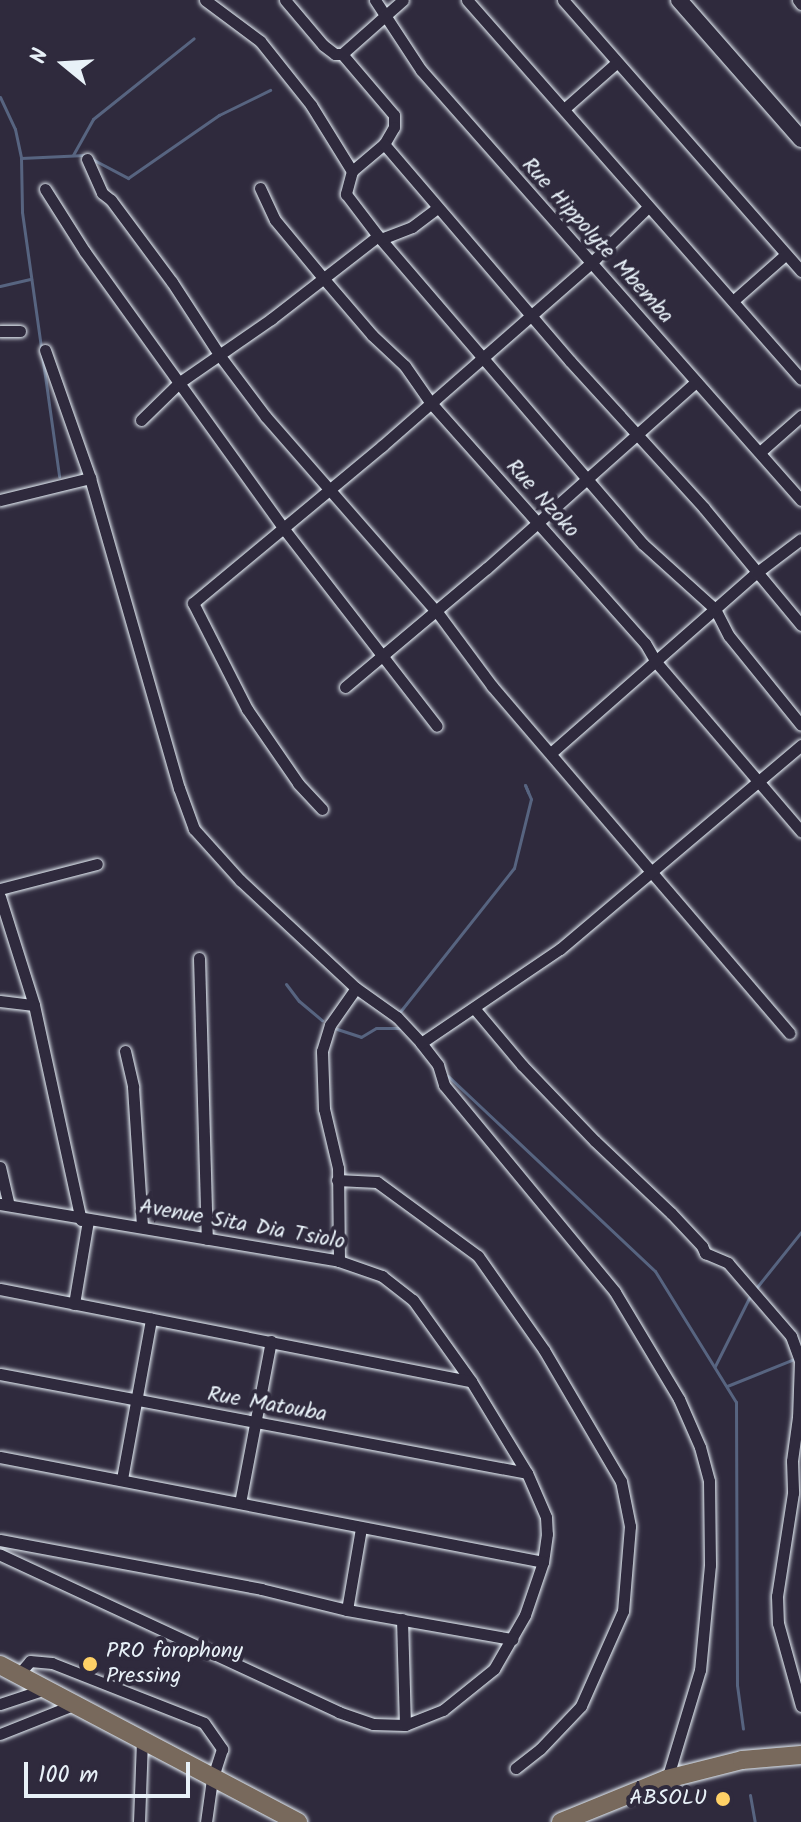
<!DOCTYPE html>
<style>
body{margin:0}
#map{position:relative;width:801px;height:1822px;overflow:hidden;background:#2f2a3d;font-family:Kalam,sans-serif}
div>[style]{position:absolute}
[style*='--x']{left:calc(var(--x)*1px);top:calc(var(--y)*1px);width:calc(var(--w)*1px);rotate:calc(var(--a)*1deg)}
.stream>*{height:3px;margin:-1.5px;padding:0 1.5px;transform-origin:1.5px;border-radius:1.5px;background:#576480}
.roads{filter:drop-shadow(0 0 2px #e8f1f8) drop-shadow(0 0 2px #e8f1f8)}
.minor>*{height:11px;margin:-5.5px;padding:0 5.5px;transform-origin:5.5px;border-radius:5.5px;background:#2f2a3d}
.secondary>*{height:16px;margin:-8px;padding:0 8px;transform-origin:8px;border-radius:8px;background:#2f2a3d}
.primary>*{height:18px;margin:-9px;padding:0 9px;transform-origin:9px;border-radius:9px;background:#78695c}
.dots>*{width:22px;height:22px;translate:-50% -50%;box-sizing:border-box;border:4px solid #2f2a3d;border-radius:50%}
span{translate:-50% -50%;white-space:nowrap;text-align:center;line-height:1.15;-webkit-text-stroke:8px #2f2a3d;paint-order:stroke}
.street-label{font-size:22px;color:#e8f1f8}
.poi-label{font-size:22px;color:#e8f1f8}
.left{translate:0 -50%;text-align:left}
.right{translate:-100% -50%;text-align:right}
.north{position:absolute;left:24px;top:24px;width:80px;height:80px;-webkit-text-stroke:6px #2f2a3d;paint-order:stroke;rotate:288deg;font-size:22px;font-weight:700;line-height:32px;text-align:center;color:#e8f1f8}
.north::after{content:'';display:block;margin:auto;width:28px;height:36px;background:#e8f1f8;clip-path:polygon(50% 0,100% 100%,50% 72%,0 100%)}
.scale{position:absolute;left:24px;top:1762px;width:166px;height:36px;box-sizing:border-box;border:4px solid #e8f1f8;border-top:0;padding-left:10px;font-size:24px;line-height:28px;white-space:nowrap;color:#e8f1f8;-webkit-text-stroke:6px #2f2a3d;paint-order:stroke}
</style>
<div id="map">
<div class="stream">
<div style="--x:0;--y:97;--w:35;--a:65"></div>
<div style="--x:15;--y:129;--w:30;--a:78"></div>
<div style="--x:21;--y:158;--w:54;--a:88.9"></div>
<div style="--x:22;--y:212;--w:267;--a:82"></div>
<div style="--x:73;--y:155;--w:41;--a:-60.9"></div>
<div style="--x:93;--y:119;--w:129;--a:-38.7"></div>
<div style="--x:21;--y:158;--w:64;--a:-2.7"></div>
<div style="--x:92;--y:159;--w:41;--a:27.8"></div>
<div style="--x:128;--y:178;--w:111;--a:-34.7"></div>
<div style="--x:219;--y:115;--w:57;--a:-26.1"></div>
<div style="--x:0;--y:286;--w:32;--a:-13"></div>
<div style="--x:286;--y:984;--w:21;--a:53"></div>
<div style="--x:299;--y:1001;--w:30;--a:40"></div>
<div style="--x:399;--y:1013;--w:185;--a:-51.6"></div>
<div style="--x:514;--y:868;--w:71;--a:-76.2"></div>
<div style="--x:531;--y:799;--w:15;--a:-113"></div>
<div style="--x:525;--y:785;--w:8;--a:67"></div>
<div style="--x:337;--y:1029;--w:25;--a:18"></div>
<div style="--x:361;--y:1037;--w:17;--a:-31"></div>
<div style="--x:376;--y:1028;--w:25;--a:0"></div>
<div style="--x:448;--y:1076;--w:284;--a:43.3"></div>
<div style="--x:655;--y:1271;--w:154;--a:58.3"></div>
<div style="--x:736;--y:1402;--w:283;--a:89.8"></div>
<div style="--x:737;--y:1685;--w:44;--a:82.2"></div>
<div style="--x:757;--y:1287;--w:70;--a:-51.3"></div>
<div style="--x:715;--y:1366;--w:76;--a:-63.4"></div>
<div style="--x:727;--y:1386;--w:72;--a:-21.9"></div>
<div style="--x:750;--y:1795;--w:27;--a:80"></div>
</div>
<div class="roads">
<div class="minor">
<div style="--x:205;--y:0;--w:69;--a:36.7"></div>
<div style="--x:260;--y:41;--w:82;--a:51.4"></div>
<div style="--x:311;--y:105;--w:78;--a:58.2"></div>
<div style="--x:352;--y:171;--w:24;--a:105"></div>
<div style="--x:346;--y:194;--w:53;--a:52.7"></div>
<div style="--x:378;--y:236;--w:406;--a:49.3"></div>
<div style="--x:643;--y:544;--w:97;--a:42.1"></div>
<div style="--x:715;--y:609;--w:30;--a:63"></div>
<div style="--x:729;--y:636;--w:114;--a:51"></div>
<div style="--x:285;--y:0;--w:59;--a:49.8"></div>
<div style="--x:323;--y:45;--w:15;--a:37"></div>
<div style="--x:335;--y:54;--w:7;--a:0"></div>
<div style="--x:342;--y:54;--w:80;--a:49.6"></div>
<div style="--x:394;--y:115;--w:12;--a:90"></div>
<div style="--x:394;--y:127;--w:20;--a:120"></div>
<div style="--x:384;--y:144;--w:42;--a:139.8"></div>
<div style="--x:375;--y:0;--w:84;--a:56.7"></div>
<div style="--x:421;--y:70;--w:574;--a:48.53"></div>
<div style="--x:467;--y:0;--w:505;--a:48.61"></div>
<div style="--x:563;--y:0;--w:361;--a:48.7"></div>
<div style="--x:798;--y:0;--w:5;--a:53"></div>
<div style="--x:342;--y:54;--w:81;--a:-41.5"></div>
<div style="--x:564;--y:109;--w:69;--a:-41.5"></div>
<div style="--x:384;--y:144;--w:286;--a:49.4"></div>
<div style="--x:570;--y:361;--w:199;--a:47.6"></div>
<div style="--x:704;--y:508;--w:152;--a:50.3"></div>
<div style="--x:87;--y:159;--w:37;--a:66"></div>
<div style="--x:102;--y:193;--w:11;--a:38"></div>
<div style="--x:111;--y:200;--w:102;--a:53.4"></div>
<div style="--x:172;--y:282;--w:88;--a:57"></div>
<div style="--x:220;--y:356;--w:76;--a:53"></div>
<div style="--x:266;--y:417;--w:259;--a:48.8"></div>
<div style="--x:437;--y:612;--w:92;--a:53.4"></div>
<div style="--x:492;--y:686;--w:457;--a:49.4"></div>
<div style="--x:260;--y:188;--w:35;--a:65"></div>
<div style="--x:275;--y:220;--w:77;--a:50.3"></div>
<div style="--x:324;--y:279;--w:74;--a:49.4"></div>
<div style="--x:372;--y:335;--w:45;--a:43.2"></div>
<div style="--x:405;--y:366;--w:44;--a:55.2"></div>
<div style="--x:430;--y:402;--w:323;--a:48.3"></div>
<div style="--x:645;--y:643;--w:22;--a:60"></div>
<div style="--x:656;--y:662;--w:223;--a:49.4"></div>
<div style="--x:45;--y:189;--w:75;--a:57.6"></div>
<div style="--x:85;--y:252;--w:341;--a:54.3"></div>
<div style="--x:284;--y:529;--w:249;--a:52.2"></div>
<div style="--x:381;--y:239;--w:33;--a:-21"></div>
<div style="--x:412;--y:227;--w:31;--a:-37"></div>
<div style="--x:734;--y:300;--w:69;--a:-41.5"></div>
<div style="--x:0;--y:331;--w:20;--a:0"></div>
<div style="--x:45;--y:350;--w:136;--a:70.6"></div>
<div style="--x:90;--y:478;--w:323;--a:74"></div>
<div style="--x:179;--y:788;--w:44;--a:69.9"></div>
<div style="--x:194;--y:829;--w:69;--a:48"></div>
<div style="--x:240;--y:880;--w:158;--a:43"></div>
<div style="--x:356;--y:988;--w:50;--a:35.3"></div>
<div style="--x:397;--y:1017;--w:35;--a:47"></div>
<div style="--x:421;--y:1043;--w:28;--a:52"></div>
<div style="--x:438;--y:1065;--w:21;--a:73"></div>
<div style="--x:444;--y:1085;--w:268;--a:50.4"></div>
<div style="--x:615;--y:1292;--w:125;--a:59.1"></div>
<div style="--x:679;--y:1399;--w:52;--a:66.4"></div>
<div style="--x:700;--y:1447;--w:35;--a:75"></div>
<div style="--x:709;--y:1481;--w:84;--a:89.3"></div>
<div style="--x:710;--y:1565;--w:105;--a:95.4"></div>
<div style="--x:700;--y:1670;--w:114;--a:106.8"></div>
<div style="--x:141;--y:420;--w:54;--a:-44.3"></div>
<div style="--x:180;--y:382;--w:111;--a:-34.7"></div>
<div style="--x:271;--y:319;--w:135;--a:-37.8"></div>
<div style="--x:760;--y:452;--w:55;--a:-41.3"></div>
<div style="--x:0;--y:500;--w:93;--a:-13.7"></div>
<div style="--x:345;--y:687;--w:185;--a:-40"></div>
<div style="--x:487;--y:568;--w:280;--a:-41.7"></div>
<div style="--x:552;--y:752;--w:271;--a:-41.3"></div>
<div style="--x:756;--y:573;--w:56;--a:-37.1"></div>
<div style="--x:322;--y:809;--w:35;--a:-133"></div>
<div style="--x:298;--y:783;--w:90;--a:-124.6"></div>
<div style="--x:247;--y:709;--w:119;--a:-117"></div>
<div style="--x:193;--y:603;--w:246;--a:-39.7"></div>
<div style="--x:382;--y:446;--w:278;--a:-41.2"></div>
<div style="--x:591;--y:263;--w:80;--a:-44.5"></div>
<div style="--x:0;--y:889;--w:100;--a:-14.5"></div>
<div style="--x:0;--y:897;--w:113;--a:72.5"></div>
<div style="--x:34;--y:1005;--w:220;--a:77.7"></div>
<div style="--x:199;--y:958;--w:281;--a:88.4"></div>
<div style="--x:0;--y:1001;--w:34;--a:7"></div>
<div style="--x:474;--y:1008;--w:75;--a:49.9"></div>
<div style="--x:522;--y:1065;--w:105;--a:46.2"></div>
<div style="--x:595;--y:1141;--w:105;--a:43.5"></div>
<div style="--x:671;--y:1213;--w:45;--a:46.8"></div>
<div style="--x:702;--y:1246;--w:8;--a:67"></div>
<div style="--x:705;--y:1253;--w:25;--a:23"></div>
<div style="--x:728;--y:1263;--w:96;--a:49.2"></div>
<div style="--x:791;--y:1336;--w:27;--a:70"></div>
<div style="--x:800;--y:1361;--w:56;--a:92"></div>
<div style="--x:798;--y:1417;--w:44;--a:97.8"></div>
<div style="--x:792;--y:1461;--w:32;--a:88"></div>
<div style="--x:793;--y:1493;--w:104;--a:98.8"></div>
<div style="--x:777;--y:1596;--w:27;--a:88"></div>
<div style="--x:778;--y:1623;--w:86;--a:74.5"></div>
<div style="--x:421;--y:1043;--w:168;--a:-34.1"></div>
<div style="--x:560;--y:949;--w:316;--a:-40.2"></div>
<div style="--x:125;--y:1051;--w:37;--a:77"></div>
<div style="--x:133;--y:1087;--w:140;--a:86.3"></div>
<div style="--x:0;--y:1167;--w:39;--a:77"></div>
<div style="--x:337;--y:1180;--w:40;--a:2.9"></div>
<div style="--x:377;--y:1182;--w:125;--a:36.2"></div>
<div style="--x:478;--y:1256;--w:115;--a:54.9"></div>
<div style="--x:544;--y:1350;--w:152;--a:59.6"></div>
<div style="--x:621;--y:1481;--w:46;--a:78.7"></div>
<div style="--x:630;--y:1526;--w:85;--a:94.7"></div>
<div style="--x:623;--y:1611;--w:104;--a:113.9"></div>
<div style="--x:581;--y:1706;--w:59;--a:133.6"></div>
<div style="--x:540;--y:1749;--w:31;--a:142"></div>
<div style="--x:0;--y:1204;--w:344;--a:9.5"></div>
<div style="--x:339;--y:1261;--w:46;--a:19.2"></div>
<div style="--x:382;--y:1276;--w:39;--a:38"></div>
<div style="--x:413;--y:1300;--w:100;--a:54.4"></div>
<div style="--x:471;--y:1381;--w:108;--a:58.7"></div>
<div style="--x:527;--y:1473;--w:48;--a:66.6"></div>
<div style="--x:546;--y:1517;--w:17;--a:87"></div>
<div style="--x:547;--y:1534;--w:28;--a:98"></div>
<div style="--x:543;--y:1562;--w:56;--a:108.8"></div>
<div style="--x:525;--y:1615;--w:62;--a:119.9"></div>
<div style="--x:494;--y:1669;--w:65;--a:141.2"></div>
<div style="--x:443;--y:1710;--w:41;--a:158.5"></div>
<div style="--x:405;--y:1725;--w:32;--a:-178"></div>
<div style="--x:373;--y:1724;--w:36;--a:-161"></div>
<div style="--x:339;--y:1712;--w:374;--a:-155.1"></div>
<div style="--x:339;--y:1261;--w:93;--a:-90.6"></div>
<div style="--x:338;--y:1168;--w:61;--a:-103.3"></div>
<div style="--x:324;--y:1109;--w:58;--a:-92"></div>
<div style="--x:322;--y:1051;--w:27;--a:-73"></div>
<div style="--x:330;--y:1025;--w:45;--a:-54.9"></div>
<div style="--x:0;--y:1289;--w:480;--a:11.1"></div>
<div style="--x:74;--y:1304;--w:85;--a:-80.5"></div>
<div style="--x:0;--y:1374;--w:536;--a:10.64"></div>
<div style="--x:0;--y:1457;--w:553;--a:10.94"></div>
<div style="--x:122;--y:1479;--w:163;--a:-79.7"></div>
<div style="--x:240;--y:1503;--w:165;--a:-79.2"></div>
<div style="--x:0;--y:1540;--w:266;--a:10.6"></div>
<div style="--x:261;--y:1589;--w:89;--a:13.7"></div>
<div style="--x:347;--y:1610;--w:168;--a:10"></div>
<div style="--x:347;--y:1610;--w:83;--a:-80.3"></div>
<div style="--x:402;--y:1619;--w:106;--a:88.4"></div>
<div style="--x:18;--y:1675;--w:18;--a:-49"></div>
<div style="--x:30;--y:1661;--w:22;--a:5"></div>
<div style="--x:52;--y:1663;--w:163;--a:21.5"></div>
<div style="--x:204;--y:1723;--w:32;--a:55"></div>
<div style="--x:222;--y:1749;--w:32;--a:108"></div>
<div style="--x:212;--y:1779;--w:43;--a:97.9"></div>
<div style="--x:0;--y:1704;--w:47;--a:-18.4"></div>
<div style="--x:0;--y:1734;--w:79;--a:-21.7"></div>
<div style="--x:139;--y:1822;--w:80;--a:-87.9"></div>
</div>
<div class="secondary">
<div style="--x:679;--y:0;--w:185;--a:48.7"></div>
</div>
<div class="primary">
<div style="--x:0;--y:1665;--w:337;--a:27.8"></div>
<div style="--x:561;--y:1822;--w:114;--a:-22.1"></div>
<div style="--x:667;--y:1779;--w:77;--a:-14.2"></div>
<div style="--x:742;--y:1760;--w:59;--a:-4.8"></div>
</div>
</div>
<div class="dots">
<div style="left:90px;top:1664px;background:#ffd166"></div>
<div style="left:723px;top:1799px;background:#ffd166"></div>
</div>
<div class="street-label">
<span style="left:597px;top:241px;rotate:48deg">Rue Hippolyte Mbemba</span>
<span style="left:542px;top:499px;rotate:48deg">Rue Nzoko</span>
<span style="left:242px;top:1225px;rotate:10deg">Avenue Sita Dia Tsiolo</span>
<span style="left:267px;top:1405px;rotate:10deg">Rue Matouba</span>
</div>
<div class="poi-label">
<span class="left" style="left:106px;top:1664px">PRO forophony<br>Pressing</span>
<span class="right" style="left:707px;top:1799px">ABSOLU</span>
</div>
<div class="north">N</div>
<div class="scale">100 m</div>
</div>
